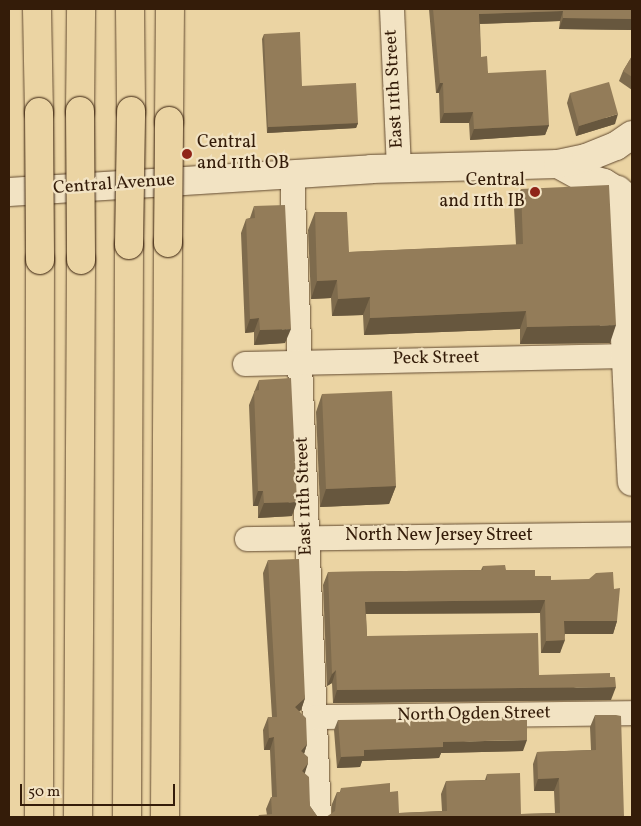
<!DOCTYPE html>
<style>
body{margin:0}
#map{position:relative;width:641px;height:826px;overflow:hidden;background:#ebd4a3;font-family:Vollkorn,serif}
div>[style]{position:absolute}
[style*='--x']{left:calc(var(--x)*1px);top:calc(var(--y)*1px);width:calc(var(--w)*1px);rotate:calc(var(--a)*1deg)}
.roads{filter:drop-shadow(0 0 1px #624a30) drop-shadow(0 0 1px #624a30)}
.street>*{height:24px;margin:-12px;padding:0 12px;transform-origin:12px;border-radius:12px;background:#f2e3c3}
.secondary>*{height:28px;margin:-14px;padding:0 14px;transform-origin:14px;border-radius:14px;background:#f2e3c3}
.highway>*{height:28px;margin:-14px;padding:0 14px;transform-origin:14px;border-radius:14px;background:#ebd4a3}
.bridges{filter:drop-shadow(0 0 1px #341c09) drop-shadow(0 0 1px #341c09)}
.highway-bridge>*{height:28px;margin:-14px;padding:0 14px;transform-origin:14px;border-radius:14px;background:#ebd4a3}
.wall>*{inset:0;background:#7e6b4d}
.shaded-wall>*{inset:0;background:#67573e}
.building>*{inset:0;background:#937c59}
.dots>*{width:14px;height:14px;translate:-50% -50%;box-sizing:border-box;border:2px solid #f2e3c3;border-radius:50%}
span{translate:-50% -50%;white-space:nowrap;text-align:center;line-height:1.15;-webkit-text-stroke:4.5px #f2e3c3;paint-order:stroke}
.street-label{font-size:18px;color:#341c09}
.poi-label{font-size:18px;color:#341c09}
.left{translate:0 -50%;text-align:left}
.right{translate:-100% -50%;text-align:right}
.frame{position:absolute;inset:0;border:10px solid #341c09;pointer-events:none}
.scale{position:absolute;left:20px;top:784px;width:155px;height:22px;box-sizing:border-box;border:2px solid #341c09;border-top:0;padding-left:6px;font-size:15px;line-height:18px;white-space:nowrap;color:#341c09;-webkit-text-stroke:4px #f2e3c3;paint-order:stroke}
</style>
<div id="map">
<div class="roads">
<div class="street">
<div style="--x:392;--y:9;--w:160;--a:87.5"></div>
<div style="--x:292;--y:174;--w:644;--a:87.6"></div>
<div style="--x:245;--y:364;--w:382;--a:-1.2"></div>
<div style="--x:247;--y:539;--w:385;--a:-0.7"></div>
<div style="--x:315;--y:717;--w:317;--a:-0.7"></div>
</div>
<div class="secondary">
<div style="--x:558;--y:164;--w:25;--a:29"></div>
<div style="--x:580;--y:176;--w:25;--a:16"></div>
<div style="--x:604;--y:183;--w:33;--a:31"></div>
<div style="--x:618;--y:190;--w:292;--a:87.3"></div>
<div style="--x:9;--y:192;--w:363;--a:-3.6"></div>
<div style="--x:371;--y:169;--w:187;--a:-1.5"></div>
<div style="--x:558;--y:164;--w:29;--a:-12"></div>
<div style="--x:586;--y:158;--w:32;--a:-22"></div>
<div style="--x:616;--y:146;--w:19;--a:-35"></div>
</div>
<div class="highway">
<div style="--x:37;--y:9;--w:103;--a:88.9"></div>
<div style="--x:130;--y:9;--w:102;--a:89.4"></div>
<div style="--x:80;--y:111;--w:102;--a:-89.4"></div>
<div style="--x:169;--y:121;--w:112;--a:-89.5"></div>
<div style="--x:39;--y:817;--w:557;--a:-89.9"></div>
<div style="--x:78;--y:817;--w:557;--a:-89.69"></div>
<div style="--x:127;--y:817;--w:572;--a:-89.8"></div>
<div style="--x:165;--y:817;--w:574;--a:-89.7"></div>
</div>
</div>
<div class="bridges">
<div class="highway-bridge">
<div style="--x:80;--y:111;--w:149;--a:89.6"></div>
<div style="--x:39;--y:112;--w:148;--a:89.6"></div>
<div style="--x:168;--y:243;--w:122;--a:-89.5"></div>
<div style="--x:129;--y:245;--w:134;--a:-89.1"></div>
</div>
</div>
<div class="wall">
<div style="clip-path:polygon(429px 9px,632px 9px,632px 30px,559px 29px,560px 21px,480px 24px,481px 57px,488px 73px,549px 125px,545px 135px,470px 140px,469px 123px,440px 123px,439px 93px,436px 93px)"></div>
<div style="clip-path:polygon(264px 34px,302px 86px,358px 123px,356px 128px,267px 133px,262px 39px)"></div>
<div style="clip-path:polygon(632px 56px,632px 90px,619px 81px,623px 71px)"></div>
<div style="clip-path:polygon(570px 93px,615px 124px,576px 136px,567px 103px)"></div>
<div style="clip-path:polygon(521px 189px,610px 343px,520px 344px,520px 329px,364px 335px,363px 315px,332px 316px,331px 298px,311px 299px,308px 230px,315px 212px,349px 252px,516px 245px,514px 207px)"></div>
<div style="clip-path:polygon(254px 206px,285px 343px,254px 345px,254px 332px,245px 333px,241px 233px,246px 219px,250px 218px)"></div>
<div style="clip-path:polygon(259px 380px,292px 516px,258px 518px,258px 506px,253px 506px,249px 405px)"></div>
<div style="clip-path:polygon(322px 394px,396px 486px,389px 504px,320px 507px,316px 412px)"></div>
<div style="clip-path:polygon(268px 560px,305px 698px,301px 710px,299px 711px,307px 744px,304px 754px,308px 763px,304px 773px,310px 806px,317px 816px,321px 817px,258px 817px,259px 815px,267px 815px,266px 809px,271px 797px,272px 797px,270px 750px,264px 750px,263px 730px,268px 717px,272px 717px,263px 573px)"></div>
<div style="clip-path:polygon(483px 566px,551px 580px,614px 589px,617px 621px,613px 634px,565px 634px,560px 653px,541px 653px,540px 613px,366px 614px,367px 636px,539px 675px,611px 700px,333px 703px,332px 683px,327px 686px,323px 585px,328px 572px,481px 570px)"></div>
<div style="clip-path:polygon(595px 715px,624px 817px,332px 814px,332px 804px,337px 792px,340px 792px,341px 788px,390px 792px,399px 813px,442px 811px,441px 794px,446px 781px,485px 780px,487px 774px,521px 814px,555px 813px,554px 791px,534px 791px,533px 764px,537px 752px,591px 750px,590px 727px)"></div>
<div style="clip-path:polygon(338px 720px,523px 751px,441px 753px,439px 758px,362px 761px,360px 767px,337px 768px,334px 730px)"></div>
</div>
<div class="shaded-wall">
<div style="clip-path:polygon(563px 11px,560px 21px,475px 24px,479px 14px)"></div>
<div style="clip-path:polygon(563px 18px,632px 19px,632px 30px,559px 29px)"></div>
<div style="clip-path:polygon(440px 83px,443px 83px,439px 93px,436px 93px)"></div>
<div style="clip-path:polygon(473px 112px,469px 123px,440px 123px,444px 113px)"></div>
<div style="clip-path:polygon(618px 114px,615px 124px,576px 136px,579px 126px)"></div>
<div style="clip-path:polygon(358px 123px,356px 128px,267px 133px,268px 127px)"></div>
<div style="clip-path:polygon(549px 125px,545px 135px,470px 140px,474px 129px)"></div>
<div style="clip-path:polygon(337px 280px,331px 298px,311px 299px,317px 281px)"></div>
<div style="clip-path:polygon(370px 297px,363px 315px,332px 316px,338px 299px)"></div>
<div style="clip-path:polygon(526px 311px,520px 329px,364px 335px,370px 318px)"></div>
<div style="clip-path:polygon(259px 318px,254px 332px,245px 333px,250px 319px)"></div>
<div style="clip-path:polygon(616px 325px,610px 343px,520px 344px,527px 327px)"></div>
<div style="clip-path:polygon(291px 329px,285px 343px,254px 345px,260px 330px)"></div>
<div style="clip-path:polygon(396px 486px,389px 504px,320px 507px,326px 489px)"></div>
<div style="clip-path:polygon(258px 491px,263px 491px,258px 506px,253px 506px)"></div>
<div style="clip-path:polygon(297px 502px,292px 516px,258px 518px,264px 503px)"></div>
<div style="clip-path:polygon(545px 600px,540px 613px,360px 614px,365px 602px)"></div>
<div style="clip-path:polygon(564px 621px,617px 621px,613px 634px,560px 634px)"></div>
<div style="clip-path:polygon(565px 640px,560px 653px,541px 653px,546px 641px)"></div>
<div style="clip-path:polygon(336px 670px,332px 683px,327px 686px,332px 674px)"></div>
<div style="clip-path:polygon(616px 687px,611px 700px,333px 703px,337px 690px)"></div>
<div style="clip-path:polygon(305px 698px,301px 710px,290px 720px,295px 707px)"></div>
<div style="clip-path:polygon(274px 737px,270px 750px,264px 750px,269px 738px)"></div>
<div style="clip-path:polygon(527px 740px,523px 751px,441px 753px,439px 758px,362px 761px,360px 767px,337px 768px,341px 757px,364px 750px,443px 742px)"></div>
<div style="clip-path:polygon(307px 744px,303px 757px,301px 751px)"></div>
<div style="clip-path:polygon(308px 763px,304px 776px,302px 771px)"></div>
<div style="clip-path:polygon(559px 778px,554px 791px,534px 791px,538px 779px)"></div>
</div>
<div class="building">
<div style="clip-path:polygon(433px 9px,632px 9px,632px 19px,563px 18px,563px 11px,479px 14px,481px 57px,487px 56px,488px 73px,546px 70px,549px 125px,474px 129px,473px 112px,444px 113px,443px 83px,440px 83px)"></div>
<div style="clip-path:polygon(300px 32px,302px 86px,356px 83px,358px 123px,268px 127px,264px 34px)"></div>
<div style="clip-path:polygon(632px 56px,632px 77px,623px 71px)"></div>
<div style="clip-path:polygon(609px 82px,618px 114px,579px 126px,570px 93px)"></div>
<div style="clip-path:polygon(609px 185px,616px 325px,527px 327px,526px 311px,370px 318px,370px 297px,338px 299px,337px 280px,317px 281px,315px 212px,347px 212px,349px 252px,523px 244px,521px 189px)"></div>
<div style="clip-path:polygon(285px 205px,291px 329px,260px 330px,259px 318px,250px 319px,246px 219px,255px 218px,254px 206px)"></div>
<div style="clip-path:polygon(291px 378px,297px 502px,264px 503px,263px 491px,258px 491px,254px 391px,259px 390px,259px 380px)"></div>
<div style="clip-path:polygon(392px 391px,396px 486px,326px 489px,322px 394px)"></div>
<div style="clip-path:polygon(299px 559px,305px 698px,295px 707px,306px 718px,307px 744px,301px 751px,308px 757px,308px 763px,302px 771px,309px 777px,310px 806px,317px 816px,321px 817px,259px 817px,259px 815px,272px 814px,271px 797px,277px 797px,274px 737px,269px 738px,268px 717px,277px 717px,268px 560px)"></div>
<div style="clip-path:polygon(505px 565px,506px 570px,535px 570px,535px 576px,551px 576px,551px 580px,589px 579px,596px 573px,613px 572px,614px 589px,620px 588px,617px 621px,564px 621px,565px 640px,546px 641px,545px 600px,365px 602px,367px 636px,538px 633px,539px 675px,610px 673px,610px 677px,615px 677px,616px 687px,337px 690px,336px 670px,332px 674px,328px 572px,483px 570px,483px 566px)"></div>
<div style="clip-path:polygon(595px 715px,616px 715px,621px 716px,624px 817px,326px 817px,335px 811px,337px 792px,341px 792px,341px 788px,390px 783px,390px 792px,398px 791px,399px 813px,447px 811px,446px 781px,487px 780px,487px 774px,520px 773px,521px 814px,560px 813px,559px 778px,538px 779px,537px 752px,596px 750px)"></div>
<div style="clip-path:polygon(527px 717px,527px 740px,443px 742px,443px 747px,364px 750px,364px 756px,341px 757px,338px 720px)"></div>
</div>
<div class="dots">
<div style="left:187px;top:154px;background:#8f2418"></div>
<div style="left:535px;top:192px;background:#8f2418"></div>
</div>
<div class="street-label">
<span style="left:395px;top:89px;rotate:-93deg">East 11th Street</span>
<span style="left:114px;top:185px;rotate:-4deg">Central Avenue</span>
<span style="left:436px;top:359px;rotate:-1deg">Peck Street</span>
<span style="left:305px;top:496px;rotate:-92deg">East 11th Street</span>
<span style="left:439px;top:536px">North New Jersey Street</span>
<span style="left:474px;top:715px;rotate:-1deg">North Ogden Street</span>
</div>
<div class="poi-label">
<span class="left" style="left:197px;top:154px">Central<br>and 11th OB</span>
<span class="right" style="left:525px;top:192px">Central<br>and 11th IB</span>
</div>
<div class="frame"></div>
<div class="scale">50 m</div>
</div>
